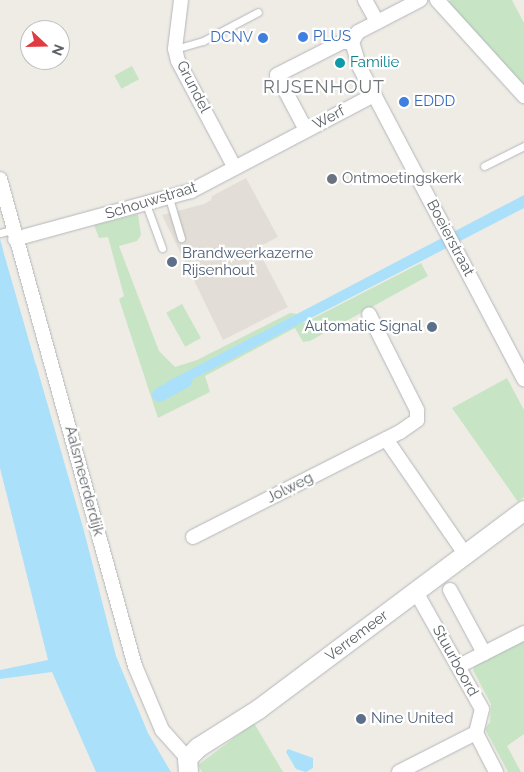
<!DOCTYPE html>
<style>
body{margin:0}
#map{position:relative;width:524px;height:772px;overflow:hidden;background:#efece6;font-family:Raleway,sans-serif}
div>[style]{position:absolute}
[style*='--x']{left:calc(var(--x)*1px);top:calc(var(--y)*1px);width:calc(var(--w)*1px);rotate:calc(var(--a)*1deg)}
.education>*{inset:0;background:#e2ddd7}
.green>*{inset:0;background:#c7e5c4;transform-origin:0 0}
.water>*{inset:0;background:#abe0fa}
.pier>*{inset:0;background:#efece6}
.canal>*{height:14px;margin:-7px;padding:0 7px;transform-origin:7px;border-radius:7px;background:#abe0fa}
.roads{filter:drop-shadow(0 0 1px #b3b6ba) drop-shadow(0 0 1px #b3b6ba)}
.lane>*{height:7px;margin:-3.5px;padding:0 3.5px;transform-origin:3.5px;border-radius:3.5px;background:#fff}
.street>*{height:14px;margin:-7px;padding:0 7px;transform-origin:7px;border-radius:7px;background:#fff}
.secondary>*{height:19px;margin:-9.5px;padding:0 9.5px;transform-origin:9.5px;border-radius:9.5px;background:#fff}
.dots>*{width:14px;height:14px;translate:-50% -50%;box-sizing:border-box;border:2px solid #fff;border-radius:50%}
span{translate:-50% -50%;white-space:nowrap;text-align:center;line-height:1.15;-webkit-text-stroke:4.5px #fff;paint-order:stroke}
.shop-label{font-size:15px;color:#366cbe}
.left{translate:0 -50%;text-align:left}
.right{translate:-100% -50%;text-align:right}
.culture-label{font-size:15px;color:#0d838f}
.street-label{font-size:15px;color:#5d6265}
.worship-label{font-size:15px;color:#5b616d}
.service-label{font-size:15px;color:#4e5e75}
.quarter-label{font-size:18px;color:#6e7477;letter-spacing:1px}
.north{position:absolute;left:20px;top:20px;width:50px;height:50px;box-sizing:border-box;background:#fff;border:1px solid #bec0c1;border-radius:50%;rotate:111deg;font-size:14px;font-weight:700;line-height:20px;text-align:center;color:#5d6265}
.north::after{content:'';display:block;margin:auto;width:18px;height:22px;background:#df3b40;clip-path:polygon(50% 0,100% 100%,50% 72%,0 100%)}
</style>
<div id="map">
<div class="education">
<div style="clip-path:polygon(246px 178px,278px 237px,257px 248px,288px 307px,223px 340px,162px 215px,204px 204px,211px 200px,212px 196px)"></div>
</div>
<div class="green">
<div style="clip-path:polygon(451px 0,512px 0,524px 23px,524px 85px,447px 2px)"></div>
<div style="left:132px;top:66px;width:15px;height:20px;rotate:62deg"></div>
<div style="clip-path:polygon(138px 214px,141px 235px,137px 241px,119px 246px,159px 351px,175px 367px,197px 360px,290px 313px,298px 314px,304px 323px,421px 263px,428px 276px,310px 341px,303px 342px,295px 328px,205px 376px,210px 392px,158px 418px,119px 299px,124px 296px,108px 237px,99px 238px,94px 225px)"></div>
<div style="left:182px;top:304px;width:39px;height:18px;rotate:61deg"></div>
<div style="clip-path:polygon(507px 378px,524px 410px,524px 497px,518px 502px,452px 408px)"></div>
<div style="clip-path:polygon(524px 640px,524px 734px,507px 746px,521px 772px,508px 772px,485px 729px,490px 722px,491px 704px,473px 670px,475px 665px)"></div>
<div style="clip-path:polygon(254px 723px,283px 772px,202px 772px,198px 765px)"></div>
</div>
<div class="water">
<div style="clip-path:polygon(524px 195px,524px 208px,170px 391px,165px 383px)"></div>
<div style="clip-path:polygon(0 239px,84px 531px,116px 656px,148px 733px,171px 772px,96px 772px,52px 672px,0 679px,0 670px,48px 660px,0 468px)"></div>
<div style="clip-path:polygon(288px 749px,313px 758px,313px 768px,306px 772px,296px 769px,286px 752px)"></div>
</div>
<div class="pier">
<div style="clip-path:polygon(5px 249px,28px 329px,38px 365px,36px 365px,3px 250px)"></div>
</div>
<div class="canal">
<div style="--x:159;--y:395;--w:30;--a:-28"></div>
</div>
<div class="roads">
<div class="lane">
<div style="--x:175;--y:49;--w:29;--a:-16"></div>
<div style="--x:203;--y:41;--w:62;--a:-27.8"></div>
<div style="--x:484;--y:166;--w:45;--a:-26.6"></div>
<div style="--x:169;--y:198;--w:42;--a:73.3"></div>
<div style="--x:146;--y:204;--w:47;--a:70"></div>
<div style="--x:0;--y:233;--w:12;--a:-14"></div>
</div>
<div class="street">
<div style="--x:181;--y:0;--w:49;--a:97"></div>
<div style="--x:175;--y:49;--w:12;--a:76"></div>
<div style="--x:178;--y:61;--w:121;--a:62"></div>
<div style="--x:365;--y:0;--w:25;--a:61"></div>
<div style="--x:437;--y:0;--w:130;--a:47.8"></div>
<div style="--x:352;--y:42;--w:27;--a:73"></div>
<div style="--x:360;--y:68;--w:352;--a:62.2"></div>
<div style="--x:352;--y:42;--w:12;--a:-59"></div>
<div style="--x:358;--y:32;--w:70;--a:-27.3"></div>
<div style="--x:306;--y:130;--w:62;--a:-117.8"></div>
<div style="--x:277;--y:75;--w:73;--a:-26.9"></div>
<div style="--x:342;--y:42;--w:10;--a:0"></div>
<div style="--x:0;--y:179;--w:505;--a:74.51"></div>
<div style="--x:135;--y:666;--w:69;--a:67.1"></div>
<div style="--x:162;--y:730;--w:38;--a:48"></div>
<div style="--x:15;--y:239;--w:182;--a:-15.3"></div>
<div style="--x:191;--y:191;--w:207;--a:-27.7"></div>
<div style="--x:386;--y:439;--w:140;--a:55.5"></div>
<div style="--x:193;--y:537;--w:232;--a:-26.9"></div>
<div style="--x:400;--y:432;--w:21;--a:-35"></div>
<div style="--x:417;--y:420;--w:10;--a:-90"></div>
<div style="--x:417;--y:410;--w:107;--a:-116.6"></div>
<div style="--x:450;--y:590;--w:72;--a:61.6"></div>
<div style="--x:416;--y:592;--w:134;--a:60.6"></div>
<div style="--x:482;--y:709;--w:25;--a:104"></div>
<div style="--x:476;--y:733;--w:44;--a:62.9"></div>
<div style="--x:459;--y:666;--w:73;--a:-26.9"></div>
<div style="--x:399;--y:772;--w:86;--a:-26.9"></div>
</div>
<div class="secondary">
<div style="--x:188;--y:772;--w:14;--a:-94"></div>
<div style="--x:187;--y:758;--w:16;--a:-45"></div>
<div style="--x:198;--y:747;--w:71;--a:-32.3"></div>
<div style="--x:258;--y:709;--w:332;--a:-36.8"></div>
</div>
</div>
<div class="dots">
<div style="left:303px;top:37px;background:#3f7fe0"></div>
<div style="left:263px;top:38px;background:#3f7fe0"></div>
<div style="left:340px;top:63px;background:#0f9aa8"></div>
<div style="left:404px;top:102px;background:#3f7fe0"></div>
<div style="left:332px;top:179px;background:#6b7280"></div>
<div style="left:172px;top:262px;background:#5c6f8a"></div>
<div style="left:432px;top:327px;background:#5c6f8a"></div>
<div style="left:361px;top:719px;background:#5c6f8a"></div>
</div>
<div class="shop-label">
<span class="left" style="left:313px;top:37px">PLUS</span>
<span class="right" style="left:253px;top:38px">DCNV</span>
<span class="left" style="left:414px;top:102px">EDDD</span>
</div>
<div class="culture-label">
<span class="left" style="left:350px;top:63px">Familie</span>
</div>
<div class="street-label">
<span style="left:193px;top:87px;rotate:63deg">Grundel</span>
<span style="left:329px;top:118px;rotate:-28deg">Werf</span>
<span style="left:151px;top:201px;rotate:-17deg">Schouwstraat</span>
<span style="left:450px;top:238px;rotate:62deg">Boeierstraat</span>
<span style="left:84px;top:481px;rotate:75deg">Aalsmeerderdijk</span>
<span style="left:290px;top:488px;rotate:-27deg">Jolweg</span>
<span style="left:357px;top:636px;rotate:-37deg">Verremeer</span>
<span style="left:455px;top:661px;rotate:61deg">Stuurboord</span>
</div>
<div class="worship-label">
<span class="left" style="left:342px;top:179px">Ontmoetingskerk</span>
</div>
<div class="service-label">
<span class="left" style="left:182px;top:262px">Brandweerkazerne<br>Rijsenhout</span>
<span class="right" style="left:422px;top:327px">Automatic Signal</span>
<span class="left" style="left:371px;top:719px">Nine United</span>
</div>
<div class="quarter-label">
<span style="left:324px;top:87px">RIJSENHOUT</span>
</div>
<div class="north">N</div>
</div>
